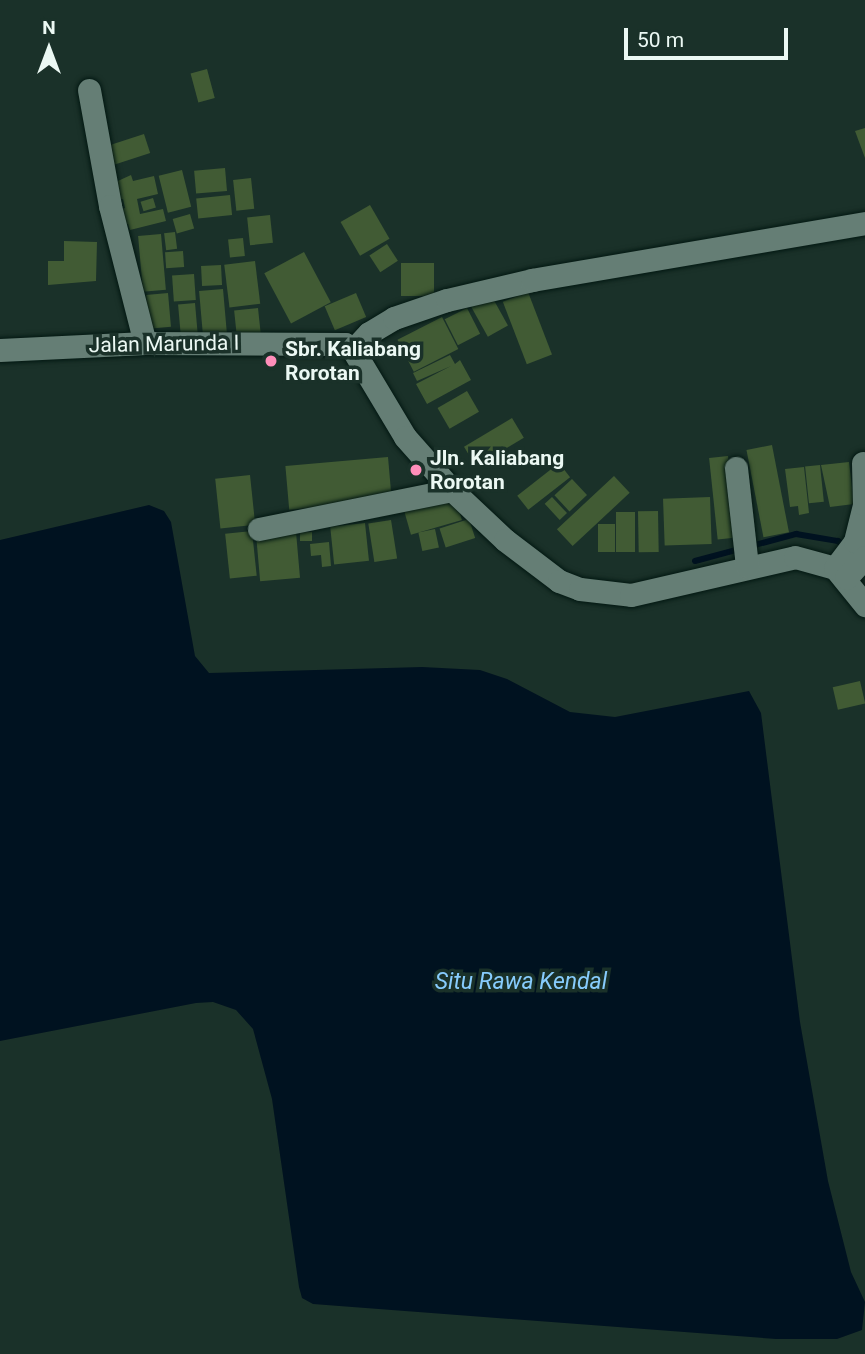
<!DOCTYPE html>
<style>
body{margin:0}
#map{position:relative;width:865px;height:1354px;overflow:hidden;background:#1a3129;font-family:Roboto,sans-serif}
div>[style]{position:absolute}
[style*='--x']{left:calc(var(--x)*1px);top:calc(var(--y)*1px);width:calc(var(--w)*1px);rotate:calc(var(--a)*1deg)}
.water>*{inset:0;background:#001220}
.stream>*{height:6px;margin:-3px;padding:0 3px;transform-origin:3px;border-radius:3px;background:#001220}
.building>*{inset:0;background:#415b34;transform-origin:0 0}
.roads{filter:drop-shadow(0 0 2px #031812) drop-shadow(0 0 2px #031812)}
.minor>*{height:23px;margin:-11.5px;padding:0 11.5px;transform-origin:11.5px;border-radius:11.5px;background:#657e75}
.dots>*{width:19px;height:19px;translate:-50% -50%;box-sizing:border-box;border:4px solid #1a3129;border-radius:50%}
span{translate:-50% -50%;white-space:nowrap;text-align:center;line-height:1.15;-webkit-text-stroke:7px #1a3129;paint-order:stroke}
.street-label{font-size:21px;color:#ebf8f3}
.poi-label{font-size:21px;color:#ebf8f3;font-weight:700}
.left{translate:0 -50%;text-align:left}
.water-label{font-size:23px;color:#87ccfd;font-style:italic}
.north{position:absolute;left:14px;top:14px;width:70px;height:70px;-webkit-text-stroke:5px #1a3129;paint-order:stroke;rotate:0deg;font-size:19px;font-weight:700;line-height:28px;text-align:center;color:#ebf8f3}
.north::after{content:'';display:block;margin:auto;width:24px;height:32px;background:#ebf8f3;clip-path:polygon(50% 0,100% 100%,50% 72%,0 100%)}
.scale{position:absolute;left:624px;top:28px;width:164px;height:32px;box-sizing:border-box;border:4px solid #ebf8f3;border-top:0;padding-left:9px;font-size:21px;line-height:24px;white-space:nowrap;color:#ebf8f3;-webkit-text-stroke:5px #1a3129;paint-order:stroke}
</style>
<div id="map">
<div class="water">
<div style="clip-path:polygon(149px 505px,164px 511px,171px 522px,195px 656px,209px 673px,422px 667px,480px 670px,507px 679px,570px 712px,615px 717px,749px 691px,761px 713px,800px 1022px,828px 1181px,851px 1272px,865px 1302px,862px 1330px,837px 1339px,776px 1339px,313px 1304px,302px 1298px,299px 1287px,272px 1099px,253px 1029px,236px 1010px,213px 1002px,196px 1003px,0 1041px,0 540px)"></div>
</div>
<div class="stream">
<div style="--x:695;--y:561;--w:105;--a:-15"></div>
<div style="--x:796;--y:534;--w:43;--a:9.5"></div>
<div style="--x:838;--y:541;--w:9;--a:41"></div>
</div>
<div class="building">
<div style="left:207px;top:69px;width:30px;height:17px;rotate:75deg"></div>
<div style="clip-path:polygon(865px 128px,865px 158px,855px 131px)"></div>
<div style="left:144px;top:134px;width:20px;height:42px;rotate:72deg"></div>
<div style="left:225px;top:168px;width:23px;height:31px;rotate:85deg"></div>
<div style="left:182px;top:170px;width:38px;height:24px;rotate:76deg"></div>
<div style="clip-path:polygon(131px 175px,133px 181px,154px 176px,158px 194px,137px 199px,140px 214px,163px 209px,166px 221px,130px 230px,128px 224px,121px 226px,117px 210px,125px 208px,123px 199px,113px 202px,109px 185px)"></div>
<div style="left:251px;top:178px;width:31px;height:18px;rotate:84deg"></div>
<div style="left:230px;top:195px;width:20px;height:34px;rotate:84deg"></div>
<div style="left:153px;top:198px;width:10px;height:13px;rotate:73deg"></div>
<div style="left:370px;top:205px;width:39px;height:34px;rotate:60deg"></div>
<div style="left:190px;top:214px;width:15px;height:18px;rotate:74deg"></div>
<div style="left:270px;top:215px;width:28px;height:23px;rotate:84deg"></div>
<div style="left:175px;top:232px;width:17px;height:11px;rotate:83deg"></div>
<div style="left:161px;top:234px;width:56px;height:23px;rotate:85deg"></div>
<div style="left:243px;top:238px;width:18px;height:15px;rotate:84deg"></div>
<div style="clip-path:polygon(64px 241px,97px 242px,96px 281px,48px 285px,48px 261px,64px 261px)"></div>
<div style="left:387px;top:244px;width:20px;height:21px;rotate:57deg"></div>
<div style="left:183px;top:251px;width:16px;height:18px;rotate:86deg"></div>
<div style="left:304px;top:252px;width:57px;height:45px;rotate:62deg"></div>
<div style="left:255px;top:261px;width:43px;height:31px;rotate:83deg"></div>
<div style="left:401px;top:263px;width:33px;height:33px"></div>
<div style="left:221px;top:265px;width:20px;height:20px;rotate:87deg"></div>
<div style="left:194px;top:274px;width:26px;height:22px;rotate:86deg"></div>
<div style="left:223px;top:289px;width:44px;height:24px;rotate:85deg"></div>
<div style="left:528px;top:292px;width:67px;height:27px;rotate:69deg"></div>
<div style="left:168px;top:293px;width:34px;height:22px;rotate:85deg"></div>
<div style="left:356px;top:293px;width:26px;height:34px;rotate:67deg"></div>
<div style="left:491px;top:295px;width:35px;height:23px;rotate:61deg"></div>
<div style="left:195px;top:303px;width:32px;height:17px;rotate:85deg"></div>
<div style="left:258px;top:308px;width:30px;height:24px;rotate:84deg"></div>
<div style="left:467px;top:308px;width:29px;height:25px;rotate:63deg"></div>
<div style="left:442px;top:317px;width:36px;height:50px;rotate:63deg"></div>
<div style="clip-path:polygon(450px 355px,455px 364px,460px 360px,471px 380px,427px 404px,416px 384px,451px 366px,417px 381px,413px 373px)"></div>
<div style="left:467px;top:391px;width:24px;height:34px;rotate:60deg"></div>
<div style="left:512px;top:418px;width:23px;height:56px;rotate:59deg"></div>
<div style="left:772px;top:445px;width:89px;height:26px;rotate:79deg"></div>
<div style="left:728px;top:456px;width:82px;height:19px;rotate:84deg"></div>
<div style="left:388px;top:457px;width:44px;height:103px;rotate:85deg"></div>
<div style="clip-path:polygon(849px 462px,854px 504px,830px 507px,821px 465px)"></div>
<div style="left:559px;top:463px;width:18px;height:53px;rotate:52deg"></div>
<div style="left:820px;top:465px;width:37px;height:15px;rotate:84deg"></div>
<div style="clip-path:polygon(804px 467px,809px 513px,799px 515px,798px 506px,790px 507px,785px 469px)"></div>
<div style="left:250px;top:475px;width:50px;height:35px;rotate:84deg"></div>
<div style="left:614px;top:476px;width:23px;height:78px;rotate:47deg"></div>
<div style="left:572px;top:479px;width:22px;height:24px;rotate:47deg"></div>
<div style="left:455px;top:496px;width:25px;height:53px;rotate:74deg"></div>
<div style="left:552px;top:497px;width:22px;height:10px;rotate:47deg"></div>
<div style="left:710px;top:497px;width:47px;height:47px;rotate:88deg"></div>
<div style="left:658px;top:511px;width:41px;height:20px;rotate:89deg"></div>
<div style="left:616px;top:512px;width:19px;height:40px"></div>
<div style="left:469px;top:519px;width:20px;height:31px;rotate:72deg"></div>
<div style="left:391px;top:520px;width:39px;height:23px;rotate:81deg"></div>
<div style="left:365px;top:523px;width:38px;height:35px;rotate:84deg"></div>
<div style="left:598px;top:524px;width:17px;height:28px"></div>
<div style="left:435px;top:529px;width:19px;height:17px;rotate:78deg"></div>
<div style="left:252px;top:531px;width:45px;height:27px;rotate:84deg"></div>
<div style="left:296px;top:532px;width:46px;height:40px;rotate:85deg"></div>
<div style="left:312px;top:532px;width:9px;height:12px;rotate:90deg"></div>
<div style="clip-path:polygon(329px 542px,331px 566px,322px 567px,321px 555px,311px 556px,310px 544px)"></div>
<div style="left:860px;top:681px;width:23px;height:28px;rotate:77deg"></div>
</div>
<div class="roads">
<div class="minor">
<div style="--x:89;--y:90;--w:118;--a:79.7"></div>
<div style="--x:110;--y:206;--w:141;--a:75.7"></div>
<div style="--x:0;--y:350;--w:145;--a:-2.8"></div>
<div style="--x:145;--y:343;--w:200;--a:0.3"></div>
<div style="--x:345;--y:344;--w:10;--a:37"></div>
<div style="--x:353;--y:350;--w:101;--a:59.1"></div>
<div style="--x:405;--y:437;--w:71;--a:48.4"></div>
<div style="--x:452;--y:490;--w:73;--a:43.3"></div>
<div style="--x:505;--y:540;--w:68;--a:37.2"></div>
<div style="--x:559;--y:581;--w:22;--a:21"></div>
<div style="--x:580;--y:589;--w:51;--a:6.7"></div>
<div style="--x:631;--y:595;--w:168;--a:-13"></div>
<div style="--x:795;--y:557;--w:41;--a:15.4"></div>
<div style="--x:835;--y:568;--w:48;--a:51"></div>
<div style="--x:353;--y:350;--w:23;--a:-47"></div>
<div style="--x:369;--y:333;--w:29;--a:-31"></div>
<div style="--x:394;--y:318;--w:56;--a:-18.8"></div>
<div style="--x:447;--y:300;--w:87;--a:-13.2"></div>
<div style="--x:532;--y:280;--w:338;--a:-9.7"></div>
<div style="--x:736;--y:468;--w:99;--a:83.6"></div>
<div style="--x:259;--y:529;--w:197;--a:-11.4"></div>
<div style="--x:835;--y:568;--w:34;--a:-53"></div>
<div style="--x:855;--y:541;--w:38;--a:-76"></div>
<div style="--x:864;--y:504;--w:41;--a:-91.4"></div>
<div style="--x:846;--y:578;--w:28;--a:-48"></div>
</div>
</div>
<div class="dots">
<div style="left:271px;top:361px;background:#ff8eba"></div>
<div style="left:416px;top:470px;background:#ff8eba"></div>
</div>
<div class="street-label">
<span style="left:164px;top:344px;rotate:-1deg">Jalan Marunda I</span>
</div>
<div class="poi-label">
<span class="left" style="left:285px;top:361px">Sbr. Kaliabang<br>Rorotan</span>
<span class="left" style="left:430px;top:470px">Jln. Kaliabang<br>Rorotan</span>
</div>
<div class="water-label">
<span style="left:521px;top:982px">Situ Rawa Kendal</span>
</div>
<div class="north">N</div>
<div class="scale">50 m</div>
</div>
